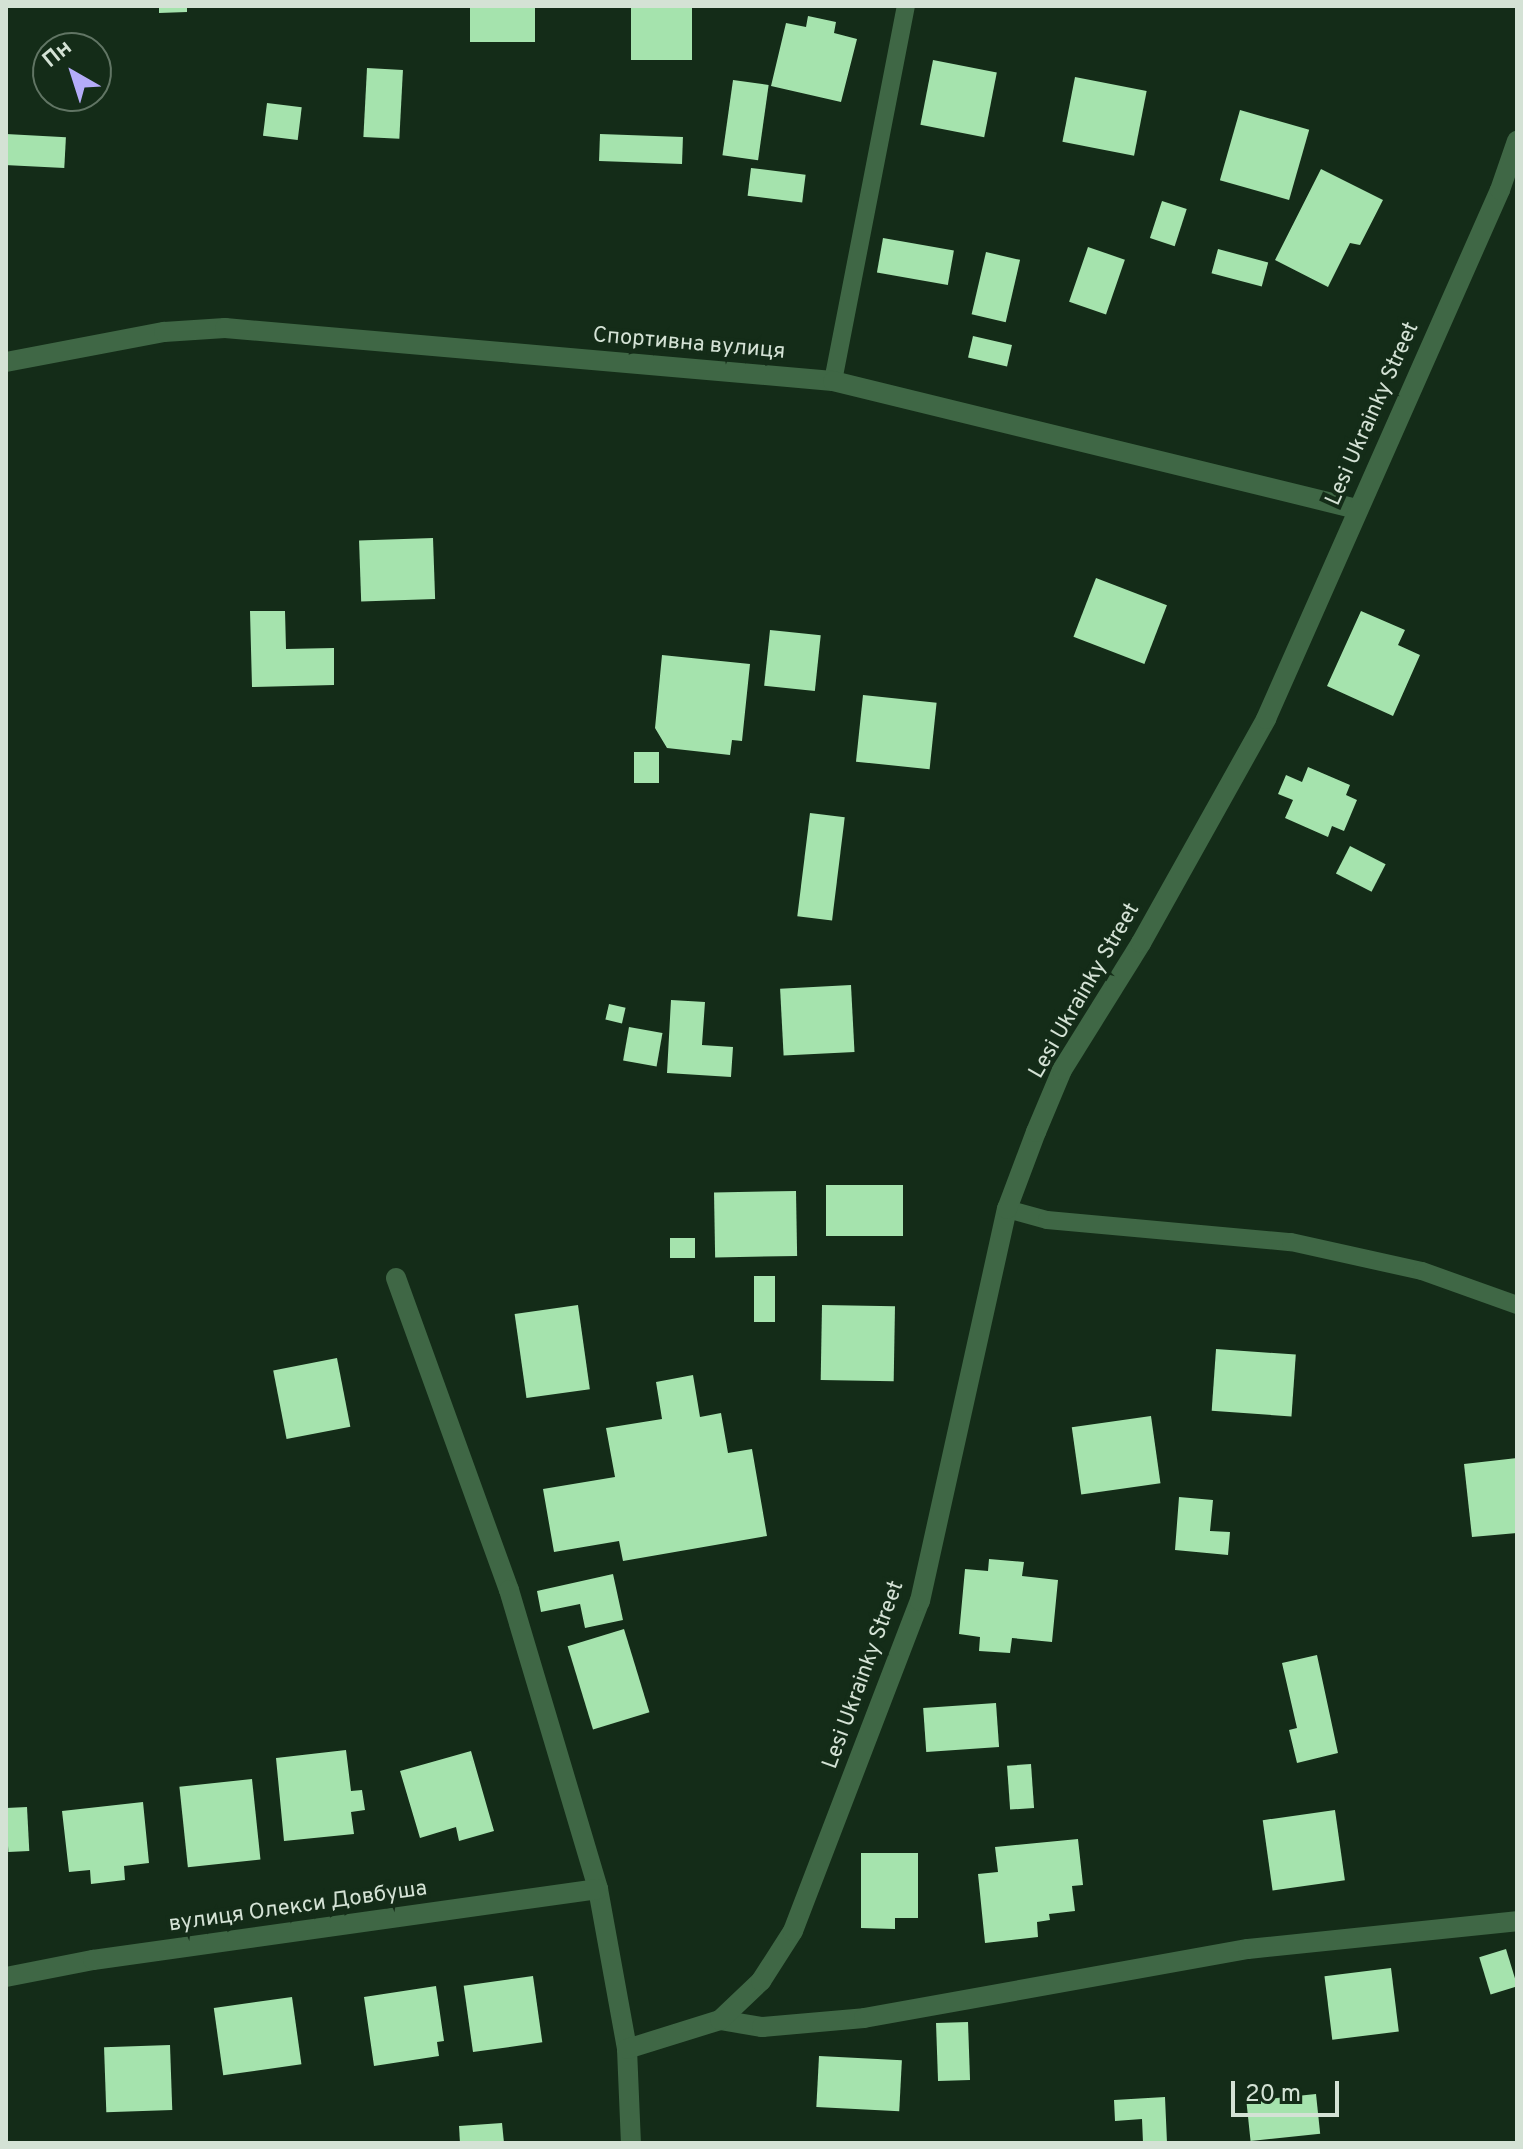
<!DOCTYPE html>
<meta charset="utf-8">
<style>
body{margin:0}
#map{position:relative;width:1523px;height:2149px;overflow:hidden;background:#142c18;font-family:Overpass,sans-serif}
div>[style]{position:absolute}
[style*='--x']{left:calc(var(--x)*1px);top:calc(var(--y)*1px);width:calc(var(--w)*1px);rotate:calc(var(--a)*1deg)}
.building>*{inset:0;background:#a5e3ad;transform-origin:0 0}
.service>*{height:18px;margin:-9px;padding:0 9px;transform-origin:9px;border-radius:9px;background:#3f6745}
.minor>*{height:20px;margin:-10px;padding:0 10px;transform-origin:10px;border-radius:10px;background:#3f6745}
span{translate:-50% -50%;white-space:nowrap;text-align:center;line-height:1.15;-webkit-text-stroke:8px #142c18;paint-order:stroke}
.street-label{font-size:22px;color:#d4e2d5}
.frame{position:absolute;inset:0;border:8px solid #d4e2d5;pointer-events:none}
.north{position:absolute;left:32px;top:32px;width:80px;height:80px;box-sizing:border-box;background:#142c18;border:2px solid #617564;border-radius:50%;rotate:321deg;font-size:22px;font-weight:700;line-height:32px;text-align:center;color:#d4e2d5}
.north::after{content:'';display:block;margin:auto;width:28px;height:36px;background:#b5acf9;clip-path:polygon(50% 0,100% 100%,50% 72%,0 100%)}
.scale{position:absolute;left:1231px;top:2081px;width:108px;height:36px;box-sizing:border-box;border:4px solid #d4e2d5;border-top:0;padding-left:10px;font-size:24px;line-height:28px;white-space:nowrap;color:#d4e2d5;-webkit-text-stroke:6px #142c18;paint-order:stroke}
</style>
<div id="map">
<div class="building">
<div style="clip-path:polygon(159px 6px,187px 6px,187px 12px,159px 13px)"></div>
<div style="left:470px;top:6px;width:65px;height:36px"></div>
<div style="left:631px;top:6px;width:61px;height:54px"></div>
<div style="clip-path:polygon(808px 16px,836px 22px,834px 33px,857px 39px,841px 102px,771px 86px,786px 23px,806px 27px)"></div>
<div style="left:933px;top:60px;width:65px;height:66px;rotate:11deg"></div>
<div style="left:367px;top:68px;width:36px;height:69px;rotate:3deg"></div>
<div style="left:1075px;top:77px;width:73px;height:66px;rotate:11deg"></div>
<div style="left:733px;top:80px;width:36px;height:76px;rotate:8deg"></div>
<div style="left:267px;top:103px;width:35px;height:33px;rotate:7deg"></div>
<div style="left:1240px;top:110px;width:72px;height:73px;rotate:16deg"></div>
<div style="left:6px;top:134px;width:60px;height:31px;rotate:3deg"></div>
<div style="left:600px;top:134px;width:83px;height:27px;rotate:2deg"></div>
<div style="left:751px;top:168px;width:55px;height:28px;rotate:7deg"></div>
<div style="clip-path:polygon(1321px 169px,1383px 200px,1360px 245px,1350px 243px,1328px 287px,1275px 260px)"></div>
<div style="left:1162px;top:201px;width:26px;height:39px;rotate:18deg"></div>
<div style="left:883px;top:238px;width:72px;height:35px;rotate:10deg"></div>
<div style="left:1088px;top:247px;width:39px;height:58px;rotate:19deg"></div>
<div style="left:1218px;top:249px;width:52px;height:25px;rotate:15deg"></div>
<div style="left:986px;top:252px;width:35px;height:64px;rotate:13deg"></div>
<div style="left:973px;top:336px;width:40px;height:22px;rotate:13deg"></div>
<div style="left:433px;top:538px;width:61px;height:74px;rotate:88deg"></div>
<div style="left:1096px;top:578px;width:76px;height:63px;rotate:21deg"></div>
<div style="clip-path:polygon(250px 611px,285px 611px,286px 649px,334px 648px,334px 685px,252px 687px)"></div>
<div style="clip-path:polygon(1361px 611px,1405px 630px,1398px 645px,1420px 655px,1393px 716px,1327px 686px)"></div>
<div style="left:770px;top:630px;width:51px;height:56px;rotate:6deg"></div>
<div style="clip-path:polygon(662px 655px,750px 664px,742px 741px,732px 740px,730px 755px,667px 748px,655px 728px)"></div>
<div style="left:863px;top:695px;width:74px;height:67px;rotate:6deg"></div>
<div style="left:634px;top:752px;width:25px;height:31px"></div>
<div style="clip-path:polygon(1308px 767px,1350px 785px,1346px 795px,1357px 800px,1344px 831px,1332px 826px,1328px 837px,1285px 818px,1293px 800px,1278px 794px,1286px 775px,1302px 782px)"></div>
<div style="left:810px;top:813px;width:35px;height:104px;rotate:7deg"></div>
<div style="left:1350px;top:846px;width:40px;height:31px;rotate:27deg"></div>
<div style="left:851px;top:985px;width:67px;height:71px;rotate:87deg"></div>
<div style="clip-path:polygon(671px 1000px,705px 1002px,702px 1045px,733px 1047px,731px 1077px,667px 1073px)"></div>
<div style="left:609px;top:1004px;width:17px;height:16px;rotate:13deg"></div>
<div style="left:629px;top:1027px;width:34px;height:34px;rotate:10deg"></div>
<div style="left:826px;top:1185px;width:77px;height:51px"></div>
<div style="left:796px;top:1191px;width:65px;height:82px;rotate:89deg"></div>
<div style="left:670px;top:1238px;width:25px;height:20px"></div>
<div style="left:754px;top:1276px;width:21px;height:46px"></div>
<div style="left:578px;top:1305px;width:85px;height:64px;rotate:82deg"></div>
<div style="left:822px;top:1305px;width:73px;height:75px;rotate:1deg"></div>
<div style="left:1216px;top:1349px;width:80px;height:62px;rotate:4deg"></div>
<div style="left:337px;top:1358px;width:70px;height:65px;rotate:79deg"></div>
<div style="clip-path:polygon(693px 1375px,700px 1417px,721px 1413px,728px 1453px,752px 1449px,767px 1536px,623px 1561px,619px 1541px,554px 1552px,543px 1489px,615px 1477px,606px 1428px,662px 1419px,656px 1382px)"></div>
<div style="left:1151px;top:1416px;width:68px;height:80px;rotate:82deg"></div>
<div style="clip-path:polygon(1517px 1458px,1517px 1533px,1472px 1537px,1464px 1464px)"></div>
<div style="clip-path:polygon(1179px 1497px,1213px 1500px,1210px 1531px,1230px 1532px,1228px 1555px,1175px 1550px)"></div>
<div style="clip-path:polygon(989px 1559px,1024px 1562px,1022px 1576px,1058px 1580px,1052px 1642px,1012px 1638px,1010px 1653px,979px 1651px,980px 1637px,959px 1634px,965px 1569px,988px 1571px)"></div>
<div style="clip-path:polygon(613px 1574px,623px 1620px,585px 1628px,580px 1604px,541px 1612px,537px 1591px)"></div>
<div style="left:624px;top:1629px;width:87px;height:59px;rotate:73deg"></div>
<div style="clip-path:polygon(1317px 1655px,1338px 1753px,1297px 1763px,1289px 1730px,1297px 1728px,1282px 1663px)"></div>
<div style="left:996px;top:1703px;width:44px;height:73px;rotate:86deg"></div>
<div style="clip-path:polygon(346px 1750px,351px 1791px,362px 1790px,365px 1810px,351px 1812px,354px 1834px,284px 1841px,276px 1758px)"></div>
<div style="clip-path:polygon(471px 1751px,494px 1831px,459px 1841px,456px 1827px,420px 1838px,400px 1771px)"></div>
<div style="left:1031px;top:1764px;width:44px;height:24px;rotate:86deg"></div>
<div style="left:252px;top:1779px;width:81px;height:73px;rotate:84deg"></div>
<div style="clip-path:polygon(143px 1802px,149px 1863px,124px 1866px,125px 1880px,91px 1884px,90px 1870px,69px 1872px,62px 1811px)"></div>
<div style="left:27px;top:1807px;width:44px;height:21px;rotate:87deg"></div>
<div style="left:1335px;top:1810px;width:71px;height:73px;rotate:82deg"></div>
<div style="clip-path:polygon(1078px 1839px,1083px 1885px,1072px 1886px,1075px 1911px,1049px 1914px,1050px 1920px,1037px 1922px,1038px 1937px,985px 1943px,978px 1874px,998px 1872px,995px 1847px)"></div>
<div style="clip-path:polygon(861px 1853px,918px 1853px,918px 1918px,895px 1918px,895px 1929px,861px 1928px)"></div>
<div style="left:1506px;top:1949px;width:39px;height:28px;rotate:73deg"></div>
<div style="left:1391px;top:1968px;width:64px;height:67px;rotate:83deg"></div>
<div style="left:533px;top:1976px;width:67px;height:70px;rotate:82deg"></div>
<div style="clip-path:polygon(436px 1986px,444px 2041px,437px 2042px,439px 2056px,374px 2066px,364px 1997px)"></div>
<div style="left:292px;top:1997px;width:68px;height:79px;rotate:82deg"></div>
<div style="left:968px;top:2022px;width:58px;height:32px;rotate:88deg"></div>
<div style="left:170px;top:2045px;width:65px;height:66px;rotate:88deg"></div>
<div style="left:819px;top:2056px;width:83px;height:51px;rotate:3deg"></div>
<div style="left:1316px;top:2094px;width:40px;height:70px;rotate:84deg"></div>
<div style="clip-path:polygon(1165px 2097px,1167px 2143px,1143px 2143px,1142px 2119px,1115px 2121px,1114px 2100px)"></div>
<div style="clip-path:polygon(502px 2123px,504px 2143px,460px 2143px,459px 2126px)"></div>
</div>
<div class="service">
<div style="--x:833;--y:381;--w:382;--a:-79"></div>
<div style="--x:1007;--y:1209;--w:41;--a:15.4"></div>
<div style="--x:1047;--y:1220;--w:245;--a:5.2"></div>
<div style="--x:1291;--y:1242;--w:134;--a:12.5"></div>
<div style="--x:1422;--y:1271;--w:101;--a:19.7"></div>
</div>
<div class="minor">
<div style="--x:6;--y:362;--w:161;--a:-10.8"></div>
<div style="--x:164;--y:332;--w:61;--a:-3.8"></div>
<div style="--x:225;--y:328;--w:610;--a:4.98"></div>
<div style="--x:833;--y:381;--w:539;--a:13.73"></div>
<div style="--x:396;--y:1278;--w:332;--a:70.1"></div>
<div style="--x:509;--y:1590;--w:312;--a:73.4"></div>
<div style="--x:598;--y:1889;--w:163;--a:79.7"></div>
<div style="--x:627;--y:2049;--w:94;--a:87.6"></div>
<div style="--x:6;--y:1977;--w:89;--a:-11.1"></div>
<div style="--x:93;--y:1960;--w:510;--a:-8"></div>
<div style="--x:720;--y:2020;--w:43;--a:9.5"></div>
<div style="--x:762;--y:2027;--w:102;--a:-5"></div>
<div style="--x:864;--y:2018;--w:390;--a:-10.2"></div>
<div style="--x:1248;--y:1949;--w:270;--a:-5.9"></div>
<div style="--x:627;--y:2049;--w:97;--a:-17.3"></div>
<div style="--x:720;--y:2020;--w:57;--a:-43.6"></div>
<div style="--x:761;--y:1981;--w:59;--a:-57.4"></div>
<div style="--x:793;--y:1931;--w:354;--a:-69"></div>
<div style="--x:920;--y:1601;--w:402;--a:-77.5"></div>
<div style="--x:1007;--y:1209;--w:82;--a:-69.4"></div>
<div style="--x:1036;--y:1132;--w:67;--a:-67.2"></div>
<div style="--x:1062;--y:1070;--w:150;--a:-58.1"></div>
<div style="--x:1141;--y:943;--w:257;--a:-60.8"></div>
<div style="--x:1266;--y:719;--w:578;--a:-66.14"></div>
<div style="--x:1500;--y:190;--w:52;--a:-70.9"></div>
</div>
<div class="street-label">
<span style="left:689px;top:344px;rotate:5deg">Спортивна вулиця</span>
<span style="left:1373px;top:414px;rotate:-66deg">Lesi Ukrainky Street</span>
<span style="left:1085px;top:991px;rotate:-60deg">Lesi Ukrainky Street</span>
<span style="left:864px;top:1675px;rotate:-70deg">Lesi Ukrainky Street</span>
<span style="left:298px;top:1907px;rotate:-8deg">вулиця Олекси Довбуша</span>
</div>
<div class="frame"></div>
<div class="north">Пн</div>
<div class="scale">20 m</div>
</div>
